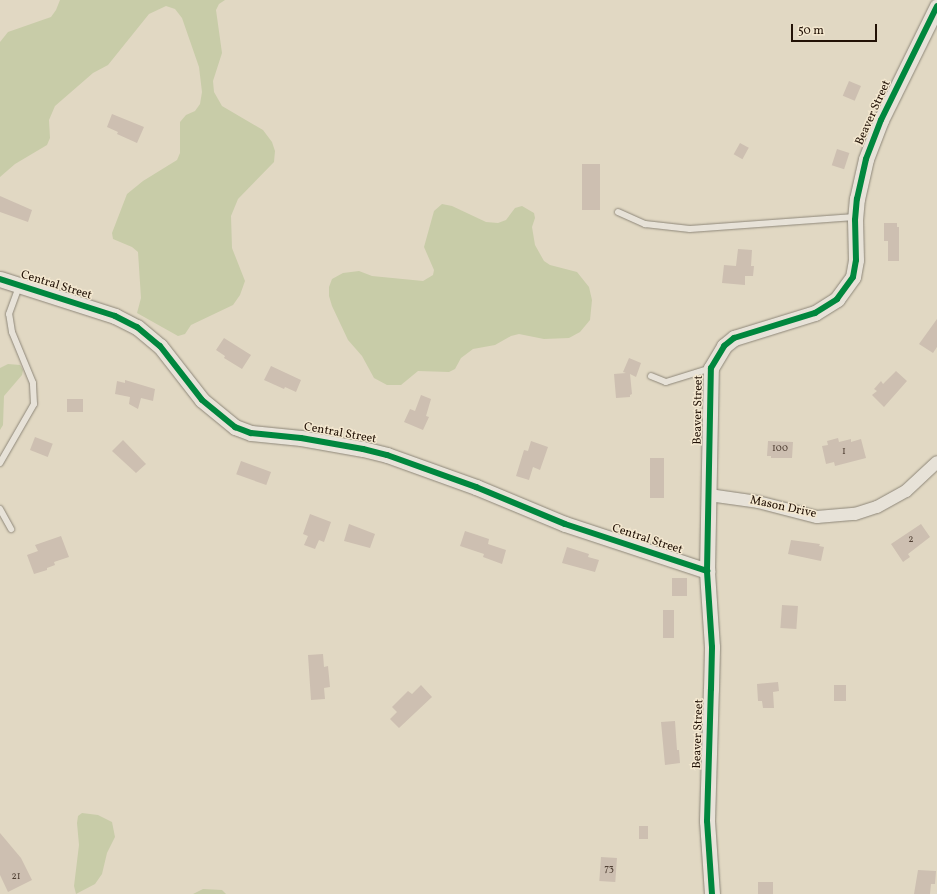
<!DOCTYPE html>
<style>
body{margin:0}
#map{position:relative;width:937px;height:894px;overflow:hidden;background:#e1d8c3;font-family:Vollkorn,serif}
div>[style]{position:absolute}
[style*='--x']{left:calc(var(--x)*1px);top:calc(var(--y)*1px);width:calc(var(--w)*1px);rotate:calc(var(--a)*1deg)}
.green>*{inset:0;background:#c8cca8}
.building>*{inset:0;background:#cdbfb1;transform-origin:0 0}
.roads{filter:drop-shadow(0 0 1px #8e8779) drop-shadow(0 0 1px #8e8779)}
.service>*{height:6px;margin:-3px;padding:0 3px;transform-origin:3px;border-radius:3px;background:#e7e2d8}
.minor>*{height:12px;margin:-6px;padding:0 6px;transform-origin:6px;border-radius:6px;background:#e7e2d8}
.tertiary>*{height:15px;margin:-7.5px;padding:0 7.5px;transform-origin:7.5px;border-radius:7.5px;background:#e7e2d8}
.cycleway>*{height:6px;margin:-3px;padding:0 3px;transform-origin:3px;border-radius:3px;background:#00873e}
span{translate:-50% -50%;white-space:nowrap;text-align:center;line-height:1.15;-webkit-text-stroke:3px #f4e8d0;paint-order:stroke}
.number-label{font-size:10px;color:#4e3e32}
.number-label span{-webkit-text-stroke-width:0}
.street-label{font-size:12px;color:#221206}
.scale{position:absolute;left:791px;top:24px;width:86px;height:18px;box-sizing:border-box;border:2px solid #221206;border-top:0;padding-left:5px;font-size:12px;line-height:14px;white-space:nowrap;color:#221206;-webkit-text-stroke:3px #f4e8d0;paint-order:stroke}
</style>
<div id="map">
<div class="green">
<div style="clip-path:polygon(60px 0,225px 0,219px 4px,216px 10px,222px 53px,213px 81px,214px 92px,222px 106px,263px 130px,272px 142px,275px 151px,274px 162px,238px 199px,231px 216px,232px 248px,245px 281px,240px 295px,233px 305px,191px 325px,185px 334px,178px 336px,137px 313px,141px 298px,138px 252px,132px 247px,113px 239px,112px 233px,127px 194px,143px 181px,177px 160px,180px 153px,180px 122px,186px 115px,195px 111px,200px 104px,202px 92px,199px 67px,182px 18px,175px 9px,166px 6px,149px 14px,108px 65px,93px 73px,55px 106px,49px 120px,50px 138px,47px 145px,15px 164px,0 177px,0 42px,8px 32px,51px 17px,56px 10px)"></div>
<div style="clip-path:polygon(442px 204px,452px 206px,486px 222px,498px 223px,506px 220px,515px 208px,522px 206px,534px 213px,535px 218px,532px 227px,535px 245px,544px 261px,550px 265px,577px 272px,589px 287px,592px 300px,590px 320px,580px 332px,569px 338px,544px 339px,519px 334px,511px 336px,495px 345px,473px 349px,461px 358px,455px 369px,449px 372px,418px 371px,401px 385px,387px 385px,374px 378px,362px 356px,348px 340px,332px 306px,329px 296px,329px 287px,332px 279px,343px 273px,359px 271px,372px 276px,423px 281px,433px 275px,434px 270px,424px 247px,434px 211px)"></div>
<div style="clip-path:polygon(8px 364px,20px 365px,23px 370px,22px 375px,4px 396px,3px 425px,0 430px,0 368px)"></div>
<div style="clip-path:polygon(82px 813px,98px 815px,112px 822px,115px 837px,107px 853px,102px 874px,95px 884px,76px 894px,74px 886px,79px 845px,77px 823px,78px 816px)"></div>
<div style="clip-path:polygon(203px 889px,222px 890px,226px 894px,193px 894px)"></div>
</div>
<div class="building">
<div style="left:849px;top:81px;width:13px;height:16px;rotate:23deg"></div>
<div style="clip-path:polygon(112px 114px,144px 127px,137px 143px,117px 134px,118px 132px,107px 127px)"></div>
<div style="left:740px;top:143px;width:10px;height:13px;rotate:29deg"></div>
<div style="left:837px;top:149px;width:13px;height:17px;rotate:18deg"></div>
<div style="left:582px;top:164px;width:18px;height:46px"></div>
<div style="clip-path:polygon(0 196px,32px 210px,28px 222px,0 212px)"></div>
<div style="clip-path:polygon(884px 223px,897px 223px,897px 227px,899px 227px,899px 261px,888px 261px,888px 241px,884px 241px)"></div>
<div style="clip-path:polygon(738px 249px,752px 250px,751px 266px,754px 266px,753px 276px,745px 276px,745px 285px,722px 283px,724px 265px,736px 266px)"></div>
<div style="clip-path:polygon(937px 319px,937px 347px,933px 353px,919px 344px)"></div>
<div style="clip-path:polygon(224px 338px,251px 355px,242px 369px,224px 358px,225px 356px,216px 350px)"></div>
<div style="clip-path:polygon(629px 358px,641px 363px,636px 377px,630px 374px,632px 394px,630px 395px,630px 397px,616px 398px,614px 374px,626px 373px,623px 372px)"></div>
<div style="clip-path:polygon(271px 366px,301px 380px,296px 392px,285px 387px,284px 389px,264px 380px)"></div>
<div style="clip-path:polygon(896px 371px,907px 381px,884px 407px,872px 395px,877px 391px,874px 389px,881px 381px,883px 384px)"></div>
<div style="clip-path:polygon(125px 380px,155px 389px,153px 401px,141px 398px,138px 409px,129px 404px,130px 397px,115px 394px,117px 381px,125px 383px)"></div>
<div style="clip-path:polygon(421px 395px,431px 399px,426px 416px,429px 417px,423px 430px,404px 422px,410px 409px,415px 411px)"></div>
<div style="left:67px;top:399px;width:16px;height:13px"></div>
<div style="left:35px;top:437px;width:19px;height:14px;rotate:21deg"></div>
<div style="clip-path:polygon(838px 438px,839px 442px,851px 439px,851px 442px,861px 439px,866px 458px,835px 466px,834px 462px,826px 464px,822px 446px,828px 445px,827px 441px)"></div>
<div style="clip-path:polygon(123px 440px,146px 464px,136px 473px,112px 451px)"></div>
<div style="clip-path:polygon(531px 441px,548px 447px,540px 470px,533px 467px,529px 480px,516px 476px,524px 450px,528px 451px)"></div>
<div style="clip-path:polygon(768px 441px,793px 442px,792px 458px,771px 458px,771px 456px,767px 456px)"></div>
<div style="left:650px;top:458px;width:14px;height:40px"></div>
<div style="left:241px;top:461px;width:32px;height:14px;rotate:20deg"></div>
<div style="clip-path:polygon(310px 514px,331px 522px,324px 542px,319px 540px,315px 549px,304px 545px,308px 536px,303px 534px)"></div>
<div style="clip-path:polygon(349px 524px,375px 534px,370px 548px,344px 541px)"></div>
<div style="clip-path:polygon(921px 524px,930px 537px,908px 554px,910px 557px,903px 562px,891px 544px)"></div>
<div style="clip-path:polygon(465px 531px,489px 539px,488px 544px,506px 550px,502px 564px,483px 557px,484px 554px,460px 546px)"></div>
<div style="clip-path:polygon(61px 536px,69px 557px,54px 562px,55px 565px,47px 568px,47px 570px,34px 574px,27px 555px,38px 551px,35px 545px)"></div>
<div style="clip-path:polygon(791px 540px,820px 544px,819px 546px,824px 547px,821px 561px,788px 554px)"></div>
<div style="clip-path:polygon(567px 547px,589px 554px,588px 557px,599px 560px,595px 572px,562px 563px)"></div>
<div style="left:672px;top:578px;width:15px;height:18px"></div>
<div style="left:782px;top:605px;width:16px;height:23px;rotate:4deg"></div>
<div style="left:663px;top:610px;width:11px;height:28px"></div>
<div style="clip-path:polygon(323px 654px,324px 667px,328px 666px,330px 687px,324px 688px,325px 699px,311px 700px,308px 655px)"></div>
<div style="clip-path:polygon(778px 682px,779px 691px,773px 692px,774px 708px,763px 708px,762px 701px,758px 701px,757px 684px)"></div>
<div style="clip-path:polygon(421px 685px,432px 697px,399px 728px,390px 719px,397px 712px,392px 707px,408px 691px,412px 694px)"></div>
<div style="left:834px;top:685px;width:12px;height:16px"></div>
<div style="clip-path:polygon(675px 721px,677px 750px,679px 750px,680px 763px,665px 765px,661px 722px)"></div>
<div style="left:639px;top:826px;width:9px;height:13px"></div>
<div style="clip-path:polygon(0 833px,21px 858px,32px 880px,8px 892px,0 875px)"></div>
<div style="left:601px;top:857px;width:16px;height:24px;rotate:4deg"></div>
<div style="clip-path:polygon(918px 870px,936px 871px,935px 884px,931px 884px,930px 894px,914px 894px)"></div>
<div style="left:758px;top:882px;width:15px;height:12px"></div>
</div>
<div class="roads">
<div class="service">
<div style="--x:618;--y:212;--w:30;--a:24"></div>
<div style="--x:645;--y:224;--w:45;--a:6.3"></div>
<div style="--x:690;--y:229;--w:165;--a:-4.2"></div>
<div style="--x:651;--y:376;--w:16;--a:22"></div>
<div style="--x:666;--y:382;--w:47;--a:-17.3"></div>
<div style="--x:0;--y:463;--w:68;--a:-60"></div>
<div style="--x:34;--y:404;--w:21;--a:-93"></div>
<div style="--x:33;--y:383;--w:55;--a:-112.4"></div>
<div style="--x:12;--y:332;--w:18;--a:-99"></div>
<div style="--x:9;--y:314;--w:30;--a:-70"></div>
<div style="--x:0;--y:509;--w:23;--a:61"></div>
</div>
<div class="minor">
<div style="--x:709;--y:495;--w:49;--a:8.1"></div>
<div style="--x:758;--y:502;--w:61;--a:14.3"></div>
<div style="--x:817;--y:517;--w:38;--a:-5"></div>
<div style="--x:855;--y:514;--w:23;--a:-18"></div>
<div style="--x:877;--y:507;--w:33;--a:-29"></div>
<div style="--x:906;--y:491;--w:42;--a:-43.1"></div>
</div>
<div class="tertiary">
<div style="--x:0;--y:279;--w:121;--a:17.8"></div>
<div style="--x:115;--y:316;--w:25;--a:27"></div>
<div style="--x:137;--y:327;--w:30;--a:40"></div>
<div style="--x:160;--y:346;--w:68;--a:52.1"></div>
<div style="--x:202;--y:400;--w:43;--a:39.3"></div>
<div style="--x:235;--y:427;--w:17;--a:21"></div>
<div style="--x:251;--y:433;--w:50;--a:5.7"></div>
<div style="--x:301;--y:438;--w:63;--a:10.1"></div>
<div style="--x:363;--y:449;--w:25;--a:14"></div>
<div style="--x:387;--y:455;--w:95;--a:19.8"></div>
<div style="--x:476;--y:487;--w:96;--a:22.6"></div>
<div style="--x:565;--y:524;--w:150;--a:18.3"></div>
<div style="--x:712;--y:894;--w:73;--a:-93.9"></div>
<div style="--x:707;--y:821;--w:132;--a:-88.3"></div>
<div style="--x:711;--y:689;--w:42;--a:-88.6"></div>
<div style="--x:712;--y:647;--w:76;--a:-93.8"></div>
<div style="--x:707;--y:571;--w:203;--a:-88.9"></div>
<div style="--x:711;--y:368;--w:26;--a:-59"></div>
<div style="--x:724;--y:346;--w:13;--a:-39"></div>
<div style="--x:734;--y:338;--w:85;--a:-17.2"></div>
<div style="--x:815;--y:313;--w:26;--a:-32"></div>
<div style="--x:837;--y:299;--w:27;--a:-54"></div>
<div style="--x:853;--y:277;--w:17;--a:-80"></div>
<div style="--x:856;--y:260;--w:40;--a:-91.4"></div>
<div style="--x:855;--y:220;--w:21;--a:-85"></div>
<div style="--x:857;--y:199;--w:41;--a:-77.3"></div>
<div style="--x:866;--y:159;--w:42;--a:-69"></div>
<div style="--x:881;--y:120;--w:127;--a:-63.8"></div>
</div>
</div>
<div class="cycleway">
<div style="--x:0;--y:279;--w:121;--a:17.8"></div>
<div style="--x:115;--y:316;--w:25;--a:27"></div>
<div style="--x:137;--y:327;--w:30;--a:40"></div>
<div style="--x:160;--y:346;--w:68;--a:52.1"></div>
<div style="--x:202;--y:400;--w:43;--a:39.3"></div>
<div style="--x:235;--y:427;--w:17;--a:21"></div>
<div style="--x:251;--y:433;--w:50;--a:5.7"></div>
<div style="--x:301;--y:438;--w:63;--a:10.1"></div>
<div style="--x:363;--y:449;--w:25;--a:14"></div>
<div style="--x:387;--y:455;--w:95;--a:19.8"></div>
<div style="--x:476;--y:487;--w:96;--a:22.6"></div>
<div style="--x:565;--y:524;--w:150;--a:18.3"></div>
<div style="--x:712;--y:894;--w:73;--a:-93.9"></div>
<div style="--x:707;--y:821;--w:132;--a:-88.3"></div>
<div style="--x:711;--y:689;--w:42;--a:-88.6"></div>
<div style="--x:712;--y:647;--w:76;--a:-93.8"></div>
<div style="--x:707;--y:571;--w:203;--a:-88.9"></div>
<div style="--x:711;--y:368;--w:26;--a:-59"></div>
<div style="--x:724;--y:346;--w:13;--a:-39"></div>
<div style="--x:734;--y:338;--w:85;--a:-17.2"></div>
<div style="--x:815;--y:313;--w:26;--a:-32"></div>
<div style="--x:837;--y:299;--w:27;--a:-54"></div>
<div style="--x:853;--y:277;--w:17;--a:-80"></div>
<div style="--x:856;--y:260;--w:40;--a:-91.4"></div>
<div style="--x:855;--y:220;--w:21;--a:-85"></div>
<div style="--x:857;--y:199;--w:41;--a:-77.3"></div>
<div style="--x:866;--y:159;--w:42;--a:-69"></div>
<div style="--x:881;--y:120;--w:127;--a:-63.8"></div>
</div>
<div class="number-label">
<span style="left:780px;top:449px">100</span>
<span style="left:844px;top:452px">1</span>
<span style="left:911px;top:540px">2</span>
<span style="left:609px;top:869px">73</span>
<span style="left:16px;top:877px">21</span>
</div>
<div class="street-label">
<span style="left:874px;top:113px;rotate:-66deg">Beaver Street</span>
<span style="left:56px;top:286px;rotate:17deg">Central Street</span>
<span style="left:699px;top:410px;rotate:-89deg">Beaver Street</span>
<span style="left:340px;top:434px;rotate:10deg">Central Street</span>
<span style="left:783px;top:508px;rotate:12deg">Mason Drive</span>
<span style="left:647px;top:540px;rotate:18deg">Central Street</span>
<span style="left:699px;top:734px;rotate:-88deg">Beaver Street</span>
</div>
<div class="scale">50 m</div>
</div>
